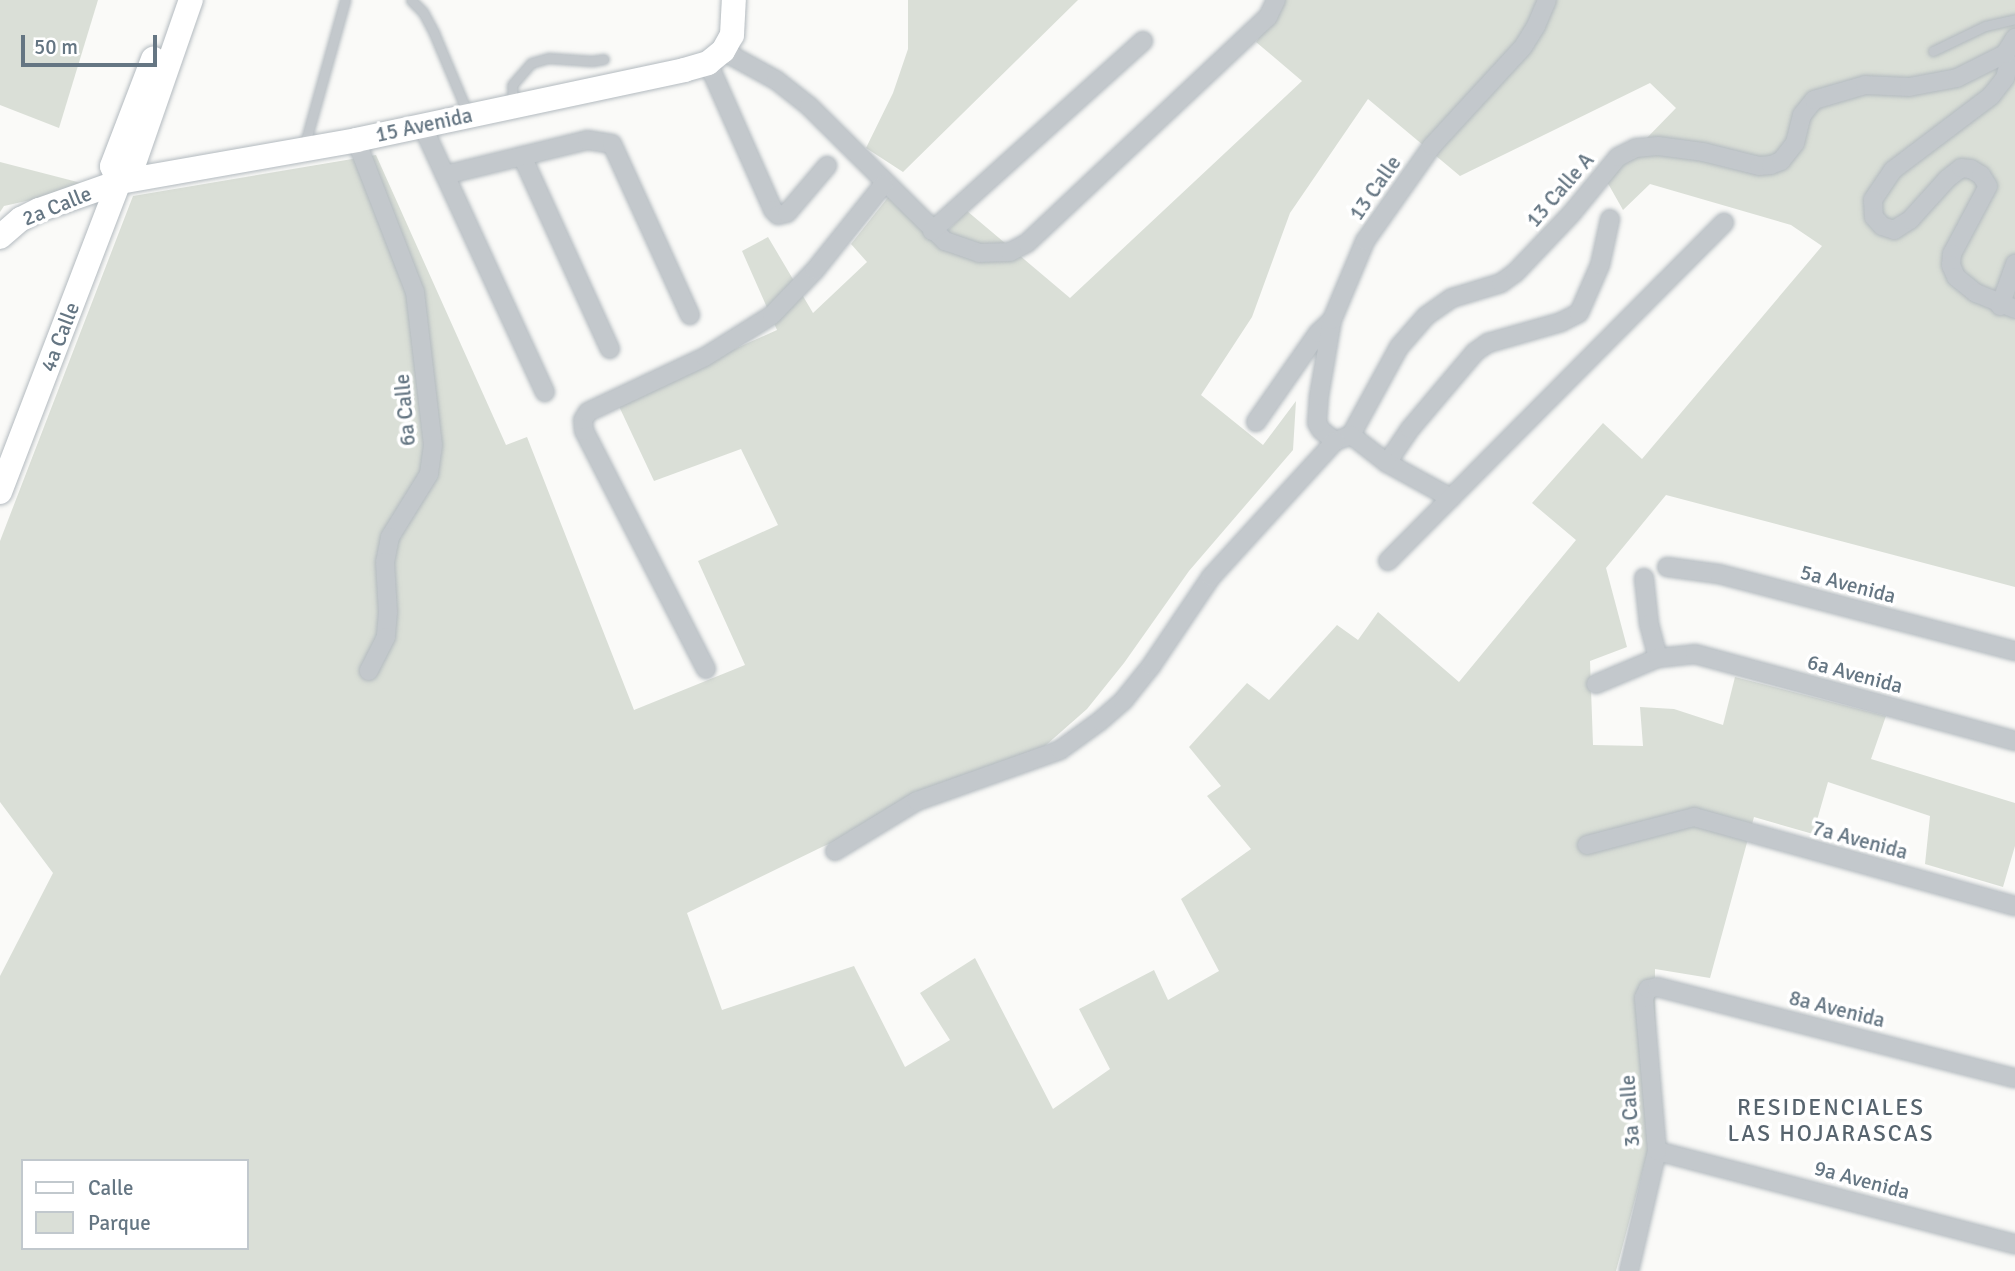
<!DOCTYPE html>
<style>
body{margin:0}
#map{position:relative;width:2015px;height:1271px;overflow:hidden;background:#fafaf8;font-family:Signika,sans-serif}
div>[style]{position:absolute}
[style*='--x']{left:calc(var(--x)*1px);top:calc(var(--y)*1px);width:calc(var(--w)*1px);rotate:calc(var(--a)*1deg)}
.green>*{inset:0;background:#dadfd7}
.roads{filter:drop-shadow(0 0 2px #b3babf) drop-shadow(0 0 2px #b3babf)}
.lane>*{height:9px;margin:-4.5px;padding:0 4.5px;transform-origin:4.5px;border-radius:4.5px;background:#c3c8cc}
.street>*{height:18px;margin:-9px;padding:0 9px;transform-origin:9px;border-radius:9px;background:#c3c8cc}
.secondary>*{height:24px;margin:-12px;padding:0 12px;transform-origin:12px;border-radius:12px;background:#fff}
span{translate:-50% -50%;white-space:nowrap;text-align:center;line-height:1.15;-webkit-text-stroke:7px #fff;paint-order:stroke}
.street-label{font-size:21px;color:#657683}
.neighbourhood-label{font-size:23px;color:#57646e;letter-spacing:2px}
.legend{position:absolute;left:21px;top:1159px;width:228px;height:91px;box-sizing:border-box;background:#fff;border:2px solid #c1c8cd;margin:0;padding:9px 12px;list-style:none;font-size:21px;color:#657683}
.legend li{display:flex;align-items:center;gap:14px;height:35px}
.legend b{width:35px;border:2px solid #c1c8cd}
.scale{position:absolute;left:21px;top:35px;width:136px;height:32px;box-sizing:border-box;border:4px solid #657683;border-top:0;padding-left:9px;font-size:21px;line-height:24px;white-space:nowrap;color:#657683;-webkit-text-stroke:5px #fff;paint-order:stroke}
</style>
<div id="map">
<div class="green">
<div style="clip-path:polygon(0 0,98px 0,59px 128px,0 105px)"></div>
<div style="clip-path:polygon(908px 0,1078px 0,903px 172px,866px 148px,893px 93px,908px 49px)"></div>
<div style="clip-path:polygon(evenodd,1284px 0,2015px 0,2015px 587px,1666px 495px,1606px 568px,1627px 647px,1590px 661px,1593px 745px,1643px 746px,1640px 707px,1674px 709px,1723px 725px,1735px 677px,1886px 716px,1871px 759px,2015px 803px,2015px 846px,2003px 887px,1925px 864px,1930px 816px,1828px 782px,1813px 834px,1754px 817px,1710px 978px,1655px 969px,1656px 1121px,1616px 1271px,0 1271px,0 976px,53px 873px,0 802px,0 541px,133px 196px,376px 155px,506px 445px,527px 437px,634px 710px,745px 665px,698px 561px,778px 525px,741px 449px,654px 481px,617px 402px,777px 330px,742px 251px,768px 237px,813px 313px,867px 262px,851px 244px,889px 196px,937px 241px,967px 211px,1070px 298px,1302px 81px,1256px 42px,1284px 0,1650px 83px,1676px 108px,1606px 180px,1623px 210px,1650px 184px,1791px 225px,1822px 246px,1642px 459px,1603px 423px,1532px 503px,1576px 540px,1459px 682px,1378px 612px,1358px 640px,1337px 625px,1269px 700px,1247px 683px,1189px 747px,1221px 786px,1207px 796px,1251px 849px,1181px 899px,1219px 971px,1168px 1000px,1154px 970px,1079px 1009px,1110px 1069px,1053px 1109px,975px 958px,920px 993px,950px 1040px,905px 1067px,854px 966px,722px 1010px,687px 913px,822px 847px,1037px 753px,1087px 709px,1124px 663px,1189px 571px,1293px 450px,1296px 401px,1263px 445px,1201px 395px,1252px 317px,1290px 213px,1368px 99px,1460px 176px,1650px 83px,1284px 0,23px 1161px,247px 1161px,247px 1248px,23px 1248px,23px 1161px)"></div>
<div style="clip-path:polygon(0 162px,93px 186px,4px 206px,0 212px)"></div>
</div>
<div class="roads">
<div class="lane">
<div style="--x:411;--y:0;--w:17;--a:45"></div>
<div style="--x:423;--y:12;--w:24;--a:62"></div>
<div style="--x:434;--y:33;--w:88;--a:67.2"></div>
<div style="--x:1933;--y:51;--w:58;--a:-25.7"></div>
<div style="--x:1985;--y:26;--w:31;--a:-13"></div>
<div style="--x:513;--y:104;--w:19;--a:-93"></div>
<div style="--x:512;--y:85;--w:29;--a:-49"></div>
<div style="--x:531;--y:63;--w:19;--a:-16"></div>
<div style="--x:549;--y:58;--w:43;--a:4"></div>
<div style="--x:592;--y:61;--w:12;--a:-9"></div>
<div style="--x:304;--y:147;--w:153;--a:-74.4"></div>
</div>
<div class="street">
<div style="--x:723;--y:51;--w:60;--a:28.7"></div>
<div style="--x:776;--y:80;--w:42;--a:38.2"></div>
<div style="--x:809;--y:106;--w:192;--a:44.8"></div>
<div style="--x:945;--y:241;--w:36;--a:19"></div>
<div style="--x:979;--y:253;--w:31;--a:-2"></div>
<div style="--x:1010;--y:252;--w:19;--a:-28"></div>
<div style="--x:1027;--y:243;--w:330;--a:-43.2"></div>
<div style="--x:1268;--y:17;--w:19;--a:-65"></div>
<div style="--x:2005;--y:54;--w:13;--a:77"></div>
<div style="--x:2008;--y:67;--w:11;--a:105"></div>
<div style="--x:2005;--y:78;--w:23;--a:128"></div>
<div style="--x:1991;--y:96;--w:123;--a:142.9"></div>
<div style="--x:1893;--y:170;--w:36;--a:124"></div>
<div style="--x:1873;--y:200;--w:17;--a:87"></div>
<div style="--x:1874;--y:217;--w:12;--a:48"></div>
<div style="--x:1882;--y:226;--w:13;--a:18"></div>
<div style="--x:1894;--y:230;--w:19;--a:-32"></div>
<div style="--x:1910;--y:220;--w:55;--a:-47.9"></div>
<div style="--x:1947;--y:179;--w:18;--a:-38"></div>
<div style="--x:1961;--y:168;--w:10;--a:6"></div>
<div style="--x:1971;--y:169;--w:12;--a:31"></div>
<div style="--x:1981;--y:175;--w:13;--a:58"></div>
<div style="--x:1988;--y:186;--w:77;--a:117.9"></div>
<div style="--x:1952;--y:254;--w:11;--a:95"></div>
<div style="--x:1951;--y:265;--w:13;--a:67"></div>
<div style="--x:1956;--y:277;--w:26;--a:39"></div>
<div style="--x:1976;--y:293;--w:42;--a:22.3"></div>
<div style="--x:708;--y:63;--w:161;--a:66.1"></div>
<div style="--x:773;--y:210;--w:7;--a:45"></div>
<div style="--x:778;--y:215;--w:9;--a:-13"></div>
<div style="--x:787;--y:213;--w:62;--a:-49.6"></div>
<div style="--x:422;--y:125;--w:294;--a:65.3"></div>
<div style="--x:356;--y:140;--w:163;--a:68.8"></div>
<div style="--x:415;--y:292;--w:154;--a:83.3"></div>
<div style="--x:433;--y:445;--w:29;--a:98"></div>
<div style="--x:429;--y:474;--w:74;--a:121.8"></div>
<div style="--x:390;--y:537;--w:25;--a:101"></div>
<div style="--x:385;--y:562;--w:50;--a:86.6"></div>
<div style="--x:388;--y:612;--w:25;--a:95"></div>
<div style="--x:386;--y:637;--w:38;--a:117"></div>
<div style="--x:522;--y:156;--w:212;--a:65.5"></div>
<div style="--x:445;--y:175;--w:146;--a:-13.8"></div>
<div style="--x:587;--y:140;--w:25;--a:9"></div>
<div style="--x:612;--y:144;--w:188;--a:65.5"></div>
<div style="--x:932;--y:231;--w:284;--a:-42"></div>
<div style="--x:2000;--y:306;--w:45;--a:-70.3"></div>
<div style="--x:1256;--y:422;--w:108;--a:-55.1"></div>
<div style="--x:1318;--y:333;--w:19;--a:-43"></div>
<div style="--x:1351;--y:435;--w:100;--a:-61.4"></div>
<div style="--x:1399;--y:347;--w:41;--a:-48.9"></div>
<div style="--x:1426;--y:316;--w:32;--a:-35"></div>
<div style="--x:1452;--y:298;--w:51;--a:-17"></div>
<div style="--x:1501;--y:283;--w:17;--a:-36"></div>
<div style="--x:1515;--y:273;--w:81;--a:-46.5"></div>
<div style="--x:1571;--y:214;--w:74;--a:-50.5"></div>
<div style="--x:1618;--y:157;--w:20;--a:-27"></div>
<div style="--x:1636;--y:148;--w:22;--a:-5"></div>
<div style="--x:1658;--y:146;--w:45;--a:7.6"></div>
<div style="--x:1703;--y:152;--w:58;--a:14"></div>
<div style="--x:1759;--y:166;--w:12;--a:-5"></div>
<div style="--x:1771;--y:165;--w:11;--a:-22"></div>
<div style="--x:1781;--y:161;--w:23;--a:-52"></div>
<div style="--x:1795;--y:143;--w:29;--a:-76"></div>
<div style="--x:1802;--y:115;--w:19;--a:-51"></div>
<div style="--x:1814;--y:100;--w:53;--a:-16.4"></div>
<div style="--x:1865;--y:85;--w:44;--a:2.6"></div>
<div style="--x:1909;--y:87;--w:49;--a:-10.6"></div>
<div style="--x:1957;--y:78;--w:54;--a:-26.6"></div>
<div style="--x:2005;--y:54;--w:19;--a:-58"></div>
<div style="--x:1387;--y:463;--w:41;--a:-55.9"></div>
<div style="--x:1410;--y:429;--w:101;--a:-49.8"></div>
<div style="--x:1475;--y:352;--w:16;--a:-35"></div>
<div style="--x:1488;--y:343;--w:76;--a:-16"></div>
<div style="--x:1561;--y:322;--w:20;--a:-27"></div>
<div style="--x:1579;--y:313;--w:52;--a:-66.4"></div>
<div style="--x:1600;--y:265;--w:47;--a:-77.7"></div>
<div style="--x:1451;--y:498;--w:73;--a:-151.3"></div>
<div style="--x:1387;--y:463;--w:46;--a:-142.1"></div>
<div style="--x:1351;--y:435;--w:17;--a:159"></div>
<div style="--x:1335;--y:441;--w:18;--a:-142"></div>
<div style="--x:1321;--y:430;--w:8;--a:-120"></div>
<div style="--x:1317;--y:423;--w:27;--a:-86"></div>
<div style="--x:1319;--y:396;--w:77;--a:-80.3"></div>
<div style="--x:1332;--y:320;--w:86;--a:-67.3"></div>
<div style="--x:1365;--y:241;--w:116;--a:-54.8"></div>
<div style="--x:1432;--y:146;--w:134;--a:-47.4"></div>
<div style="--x:1523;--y:47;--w:25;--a:-58"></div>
<div style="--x:1536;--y:26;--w:28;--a:-67"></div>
<div style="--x:1388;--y:561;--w:477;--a:-45.2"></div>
<div style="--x:1667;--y:567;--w:52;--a:7.7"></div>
<div style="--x:1719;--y:574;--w:306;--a:14.6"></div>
<div style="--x:1644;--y:578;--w:46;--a:83.8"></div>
<div style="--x:1649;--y:624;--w:35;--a:75"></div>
<div style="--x:706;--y:669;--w:267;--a:-117.1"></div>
<div style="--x:584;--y:431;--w:11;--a:-95"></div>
<div style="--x:583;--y:420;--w:9;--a:-58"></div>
<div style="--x:588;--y:412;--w:129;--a:-25.2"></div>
<div style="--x:705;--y:357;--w:79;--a:-32.1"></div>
<div style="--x:772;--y:315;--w:62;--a:-46.3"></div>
<div style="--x:815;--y:270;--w:110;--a:-51.3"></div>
<div style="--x:1596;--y:684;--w:67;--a:-22.8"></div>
<div style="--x:1658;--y:658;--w:37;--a:-6"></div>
<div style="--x:1695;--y:654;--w:332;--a:15.2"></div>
<div style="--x:1587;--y:845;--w:111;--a:-14.7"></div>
<div style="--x:1694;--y:817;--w:333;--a:15.5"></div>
<div style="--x:835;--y:851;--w:96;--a:-31.4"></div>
<div style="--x:917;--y:801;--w:152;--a:-19.6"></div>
<div style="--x:1060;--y:750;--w:49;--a:-35.9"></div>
<div style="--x:1100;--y:721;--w:30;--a:-41"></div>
<div style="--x:1123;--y:701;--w:45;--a:-51.3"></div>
<div style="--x:1151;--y:666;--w:107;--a:-56"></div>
<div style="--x:1211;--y:577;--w:184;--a:-47.6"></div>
<div style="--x:1657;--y:1151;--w:370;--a:14.6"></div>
<div style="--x:1629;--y:1271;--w:123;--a:-76.9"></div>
<div style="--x:1657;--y:1151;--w:154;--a:-94.9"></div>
<div style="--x:1644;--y:998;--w:10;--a:-66"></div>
<div style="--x:1648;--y:989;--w:9;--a:-13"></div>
<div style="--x:1657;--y:987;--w:369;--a:14.3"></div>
</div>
<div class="secondary">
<div style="--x:119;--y:182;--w:17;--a:-114"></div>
<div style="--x:112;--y:166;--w:115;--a:-69"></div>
<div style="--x:0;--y:237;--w:28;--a:-41"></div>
<div style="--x:21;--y:219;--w:20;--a:-27"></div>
<div style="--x:39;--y:210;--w:85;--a:-19.3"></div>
<div style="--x:119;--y:182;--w:241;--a:-10"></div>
<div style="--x:356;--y:140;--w:335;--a:-12"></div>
<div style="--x:684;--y:70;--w:25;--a:-16"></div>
<div style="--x:708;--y:63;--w:19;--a:-39"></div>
<div style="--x:723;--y:51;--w:18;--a:-61"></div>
<div style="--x:732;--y:35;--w:35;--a:-87"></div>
<div style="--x:0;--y:492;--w:332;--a:-69"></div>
<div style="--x:119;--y:182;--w:18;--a:-45"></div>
<div style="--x:132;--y:169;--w:179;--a:-70.8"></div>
</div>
</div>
<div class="street-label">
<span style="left:424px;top:125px;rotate:-12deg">15 Avenida</span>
<span style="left:1375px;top:188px;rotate:-55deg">13 Calle</span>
<span style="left:1560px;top:190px;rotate:-49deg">13 Calle A</span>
<span style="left:57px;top:206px;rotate:-22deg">2a Calle</span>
<span style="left:60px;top:337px;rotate:-69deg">4a Calle</span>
<span style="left:405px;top:410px;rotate:-95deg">6a Calle</span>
<span style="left:1848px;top:584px;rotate:15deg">5a Avenida</span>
<span style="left:1855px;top:674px;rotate:15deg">6a Avenida</span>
<span style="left:1860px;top:840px;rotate:15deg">7a Avenida</span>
<span style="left:1837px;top:1009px;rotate:14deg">8a Avenida</span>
<span style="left:1630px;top:1111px;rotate:-94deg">3a Calle</span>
<span style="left:1862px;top:1180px;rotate:15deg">9a Avenida</span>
</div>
<div class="neighbourhood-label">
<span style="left:1831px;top:1121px">RESIDENCIALES<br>LAS HOJARASCAS</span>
</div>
<ul class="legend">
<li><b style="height:9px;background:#fff"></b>Calle</li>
<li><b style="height:19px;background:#dadfd7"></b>Parque</li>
</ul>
<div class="scale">50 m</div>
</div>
